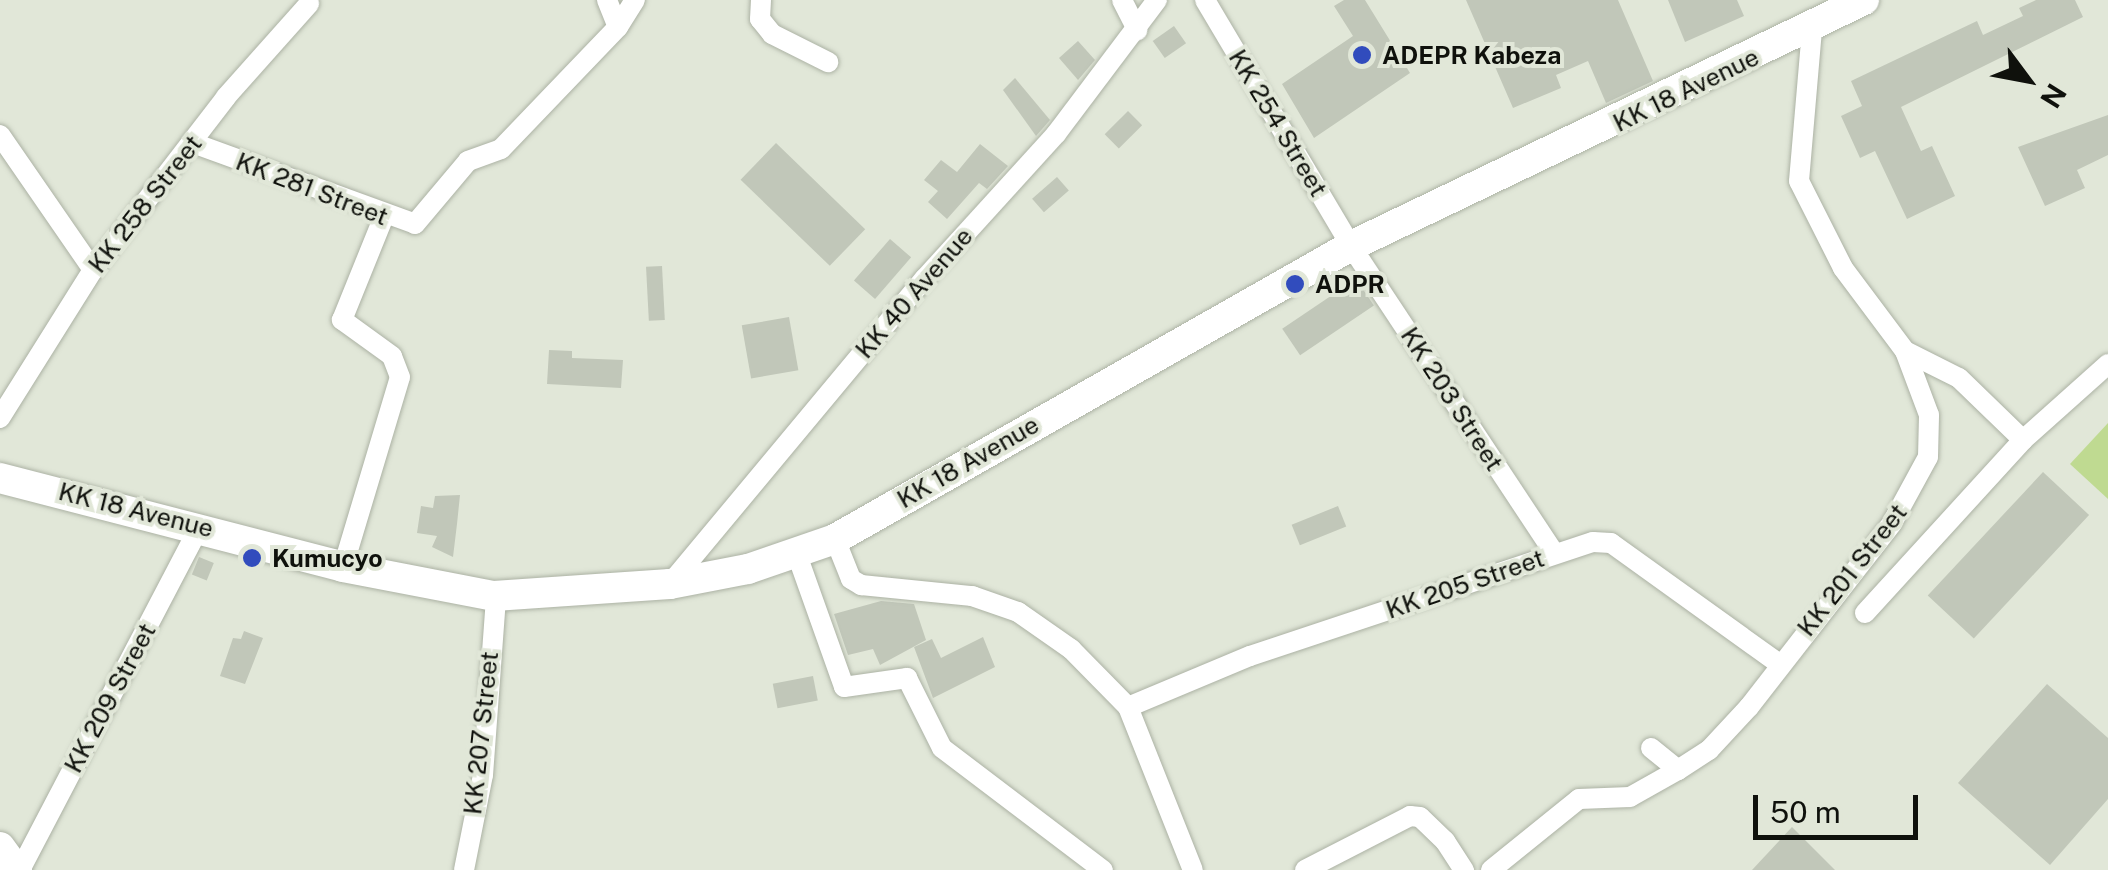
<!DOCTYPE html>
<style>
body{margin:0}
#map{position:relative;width:2108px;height:870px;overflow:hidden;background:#e1e7d8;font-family:"Public Sans",sans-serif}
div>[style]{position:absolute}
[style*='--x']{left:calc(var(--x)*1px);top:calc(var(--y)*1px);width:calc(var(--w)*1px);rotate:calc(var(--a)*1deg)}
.green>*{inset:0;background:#bfda91}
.building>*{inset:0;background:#c1c7b9;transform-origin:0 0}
.roads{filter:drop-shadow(0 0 2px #acb2a4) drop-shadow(0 0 2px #acb2a4)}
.street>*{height:20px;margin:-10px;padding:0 10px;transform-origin:10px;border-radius:10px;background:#fff}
.secondary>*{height:30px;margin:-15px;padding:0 15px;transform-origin:15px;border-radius:15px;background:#fff}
.dots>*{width:28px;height:28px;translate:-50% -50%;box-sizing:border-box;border:5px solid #e1e7d8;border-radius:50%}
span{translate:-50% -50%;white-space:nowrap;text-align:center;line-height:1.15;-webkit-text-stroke:8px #e1e7d8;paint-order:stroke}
.poi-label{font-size:25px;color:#0f110c;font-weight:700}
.left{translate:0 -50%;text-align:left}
.street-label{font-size:25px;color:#0f110c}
.north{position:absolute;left:1978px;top:30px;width:100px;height:100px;-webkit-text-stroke:8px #e1e7d8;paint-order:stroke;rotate:122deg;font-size:28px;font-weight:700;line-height:40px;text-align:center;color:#0f110c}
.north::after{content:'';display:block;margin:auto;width:35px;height:45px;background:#0f110c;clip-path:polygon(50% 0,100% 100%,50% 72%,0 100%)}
.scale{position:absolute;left:1753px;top:795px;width:165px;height:45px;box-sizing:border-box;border:5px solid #0f110c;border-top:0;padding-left:12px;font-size:30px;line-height:35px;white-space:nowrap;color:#0f110c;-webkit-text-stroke:8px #e1e7d8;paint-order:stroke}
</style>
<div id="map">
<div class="green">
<div style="clip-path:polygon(2108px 423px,2108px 499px,2070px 464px)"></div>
</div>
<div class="building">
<div style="clip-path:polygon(1344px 0,1365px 0,1410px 73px,1314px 138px,1282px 84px,1353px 36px,1334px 6px)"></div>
<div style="clip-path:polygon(1466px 0,1618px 0,1653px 81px,1606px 103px,1588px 61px,1556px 75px,1561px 88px,1513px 108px)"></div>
<div style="clip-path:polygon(1668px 0,1737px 0,1744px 16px,1685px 42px)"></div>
<div style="clip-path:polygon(2036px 0,2075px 0,2083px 17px,1901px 107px,1921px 151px,1932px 146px,1955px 196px,1907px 219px,1875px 151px,1860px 158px,1841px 116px,1862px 106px,1851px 81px,1977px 21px,1983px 35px,2023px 16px,2019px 8px)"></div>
<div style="left:1174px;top:26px;width:21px;height:26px;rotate:55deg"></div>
<div style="clip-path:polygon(1078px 41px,1095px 60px,1078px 80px,1059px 58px)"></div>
<div style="clip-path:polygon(1015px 78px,1050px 120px,1036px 136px,1003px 90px)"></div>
<div style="left:1128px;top:111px;width:20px;height:33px;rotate:45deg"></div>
<div style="clip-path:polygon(2108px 115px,2108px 155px,2077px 170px,2085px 188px,2045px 206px,2018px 147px)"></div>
<div style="left:776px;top:143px;width:124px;height:51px;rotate:44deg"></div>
<div style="clip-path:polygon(980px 144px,1008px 166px,987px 189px,979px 183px,947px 219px,928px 202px,938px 191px,924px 180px,941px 160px,957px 172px)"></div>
<div style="left:1057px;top:177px;width:18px;height:33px;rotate:49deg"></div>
<div style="left:890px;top:239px;width:28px;height:55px;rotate:41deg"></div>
<div style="left:662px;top:266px;width:54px;height:16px;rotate:87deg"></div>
<div style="left:1356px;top:279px;width:32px;height:89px;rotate:56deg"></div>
<div style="left:789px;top:317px;width:54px;height:48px;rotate:80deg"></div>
<div style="clip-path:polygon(549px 350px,572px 351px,572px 358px,623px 360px,621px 388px,547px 384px)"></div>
<div style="left:2043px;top:472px;width:63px;height:169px;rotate:43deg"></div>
<div style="clip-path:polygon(460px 495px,457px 524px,453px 557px,432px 547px,437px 536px,417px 533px,421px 506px,433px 508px,435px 496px)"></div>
<div style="left:1338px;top:506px;width:22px;height:50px;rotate:68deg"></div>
<div style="left:199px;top:557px;width:16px;height:19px;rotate:22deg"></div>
<div style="clip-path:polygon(881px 601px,914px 604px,926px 640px,880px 665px,873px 649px,848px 655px,834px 614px)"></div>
<div style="clip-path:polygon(244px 631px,263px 638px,245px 684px,220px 676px,233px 638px,241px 639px)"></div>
<div style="clip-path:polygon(983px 637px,995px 667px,933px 698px,914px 647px,932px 639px,941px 658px)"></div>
<div style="left:813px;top:676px;width:25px;height:41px;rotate:79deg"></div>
<div style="clip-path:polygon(2047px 684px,2108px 738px,2108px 799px,2050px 865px,1958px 783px)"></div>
<div style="clip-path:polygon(1792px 827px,1835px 870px,1752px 870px)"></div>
</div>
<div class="roads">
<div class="street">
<div style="--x:607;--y:0;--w:29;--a:68"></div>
<div style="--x:761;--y:0;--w:19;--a:93"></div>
<div style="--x:760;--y:19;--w:19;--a:51"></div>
<div style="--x:772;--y:34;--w:63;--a:26.6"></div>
<div style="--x:1122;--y:0;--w:34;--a:63"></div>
<div style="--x:1205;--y:0;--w:286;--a:59.3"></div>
<div style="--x:1351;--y:246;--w:368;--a:56.5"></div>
<div style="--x:0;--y:135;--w:164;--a:55.4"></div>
<div style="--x:193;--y:143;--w:236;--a:20"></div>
<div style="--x:415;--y:224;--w:82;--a:-49.9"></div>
<div style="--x:468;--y:161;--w:35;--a:-20"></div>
<div style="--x:501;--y:149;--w:169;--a:-46.2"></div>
<div style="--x:618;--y:27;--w:32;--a:-58"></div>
<div style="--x:1905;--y:351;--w:60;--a:26.6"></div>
<div style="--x:1959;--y:378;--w:89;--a:44.1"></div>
<div style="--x:0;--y:418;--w:175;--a:-57.9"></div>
<div style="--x:93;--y:270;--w:218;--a:-52.4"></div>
<div style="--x:226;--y:97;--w:125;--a:-48.3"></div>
<div style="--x:835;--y:539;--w:43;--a:68.2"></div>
<div style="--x:851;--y:579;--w:12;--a:31"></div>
<div style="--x:861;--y:585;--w:112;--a:5.7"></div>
<div style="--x:972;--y:596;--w:49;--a:19.2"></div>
<div style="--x:1018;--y:612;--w:65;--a:34.9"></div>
<div style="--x:1071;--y:649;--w:81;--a:45.5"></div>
<div style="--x:1128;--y:707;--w:132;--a:-22.7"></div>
<div style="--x:1250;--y:656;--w:361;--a:-18.4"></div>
<div style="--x:1593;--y:542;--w:18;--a:3"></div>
<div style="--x:1611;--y:543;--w:206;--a:35.7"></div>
<div style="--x:796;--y:552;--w:143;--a:70.4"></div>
<div style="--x:844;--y:687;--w:64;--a:-8.1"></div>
<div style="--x:907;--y:678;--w:78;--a:63.4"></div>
<div style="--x:942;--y:748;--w:202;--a:37.2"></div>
<div style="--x:343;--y:567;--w:198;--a:-73.3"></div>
<div style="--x:400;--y:377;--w:22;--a:-111"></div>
<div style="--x:392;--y:356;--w:62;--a:-144.2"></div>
<div style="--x:342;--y:320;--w:112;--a:-68"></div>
<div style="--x:670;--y:584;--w:398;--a:-50.2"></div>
<div style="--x:925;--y:278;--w:195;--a:-47.7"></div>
<div style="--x:1056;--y:134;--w:168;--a:-53"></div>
<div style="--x:1865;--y:613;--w:234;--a:-47.6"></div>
<div style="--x:2023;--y:440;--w:114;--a:-41.8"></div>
<div style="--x:1128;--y:707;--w:175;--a:68.3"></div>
<div style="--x:1651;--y:748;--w:35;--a:39"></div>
<div style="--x:1678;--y:770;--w:37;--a:-33"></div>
<div style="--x:1709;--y:750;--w:59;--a:-47.1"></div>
<div style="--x:1749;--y:707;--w:233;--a:-52.1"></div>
<div style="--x:1892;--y:523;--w:75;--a:-61.4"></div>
<div style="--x:1928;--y:457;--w:42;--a:-88.6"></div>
<div style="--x:1929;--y:415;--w:68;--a:-110.6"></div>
<div style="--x:1905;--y:351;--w:104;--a:-126.8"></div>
<div style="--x:1843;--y:268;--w:97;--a:-116.8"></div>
<div style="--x:1799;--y:181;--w:153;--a:-85.1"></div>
<div style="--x:20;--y:870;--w:389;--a:-62.4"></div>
<div style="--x:464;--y:870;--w:97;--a:-78.7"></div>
<div style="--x:483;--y:775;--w:179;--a:-85.8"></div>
<div style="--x:1305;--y:870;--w:118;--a:-27.2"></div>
<div style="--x:1410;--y:816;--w:10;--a:6"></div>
<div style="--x:1420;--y:817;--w:35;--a:44"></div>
<div style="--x:1445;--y:841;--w:35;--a:57"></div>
<div style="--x:1491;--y:870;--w:113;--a:-38.9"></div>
<div style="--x:1579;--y:799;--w:51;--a:-2.2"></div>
<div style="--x:1630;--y:797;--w:55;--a:-29.4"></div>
</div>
<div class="secondary">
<div style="--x:0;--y:478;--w:354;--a:14.5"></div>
<div style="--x:343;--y:567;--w:154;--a:10.9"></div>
<div style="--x:494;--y:596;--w:176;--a:-3.9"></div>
<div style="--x:670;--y:584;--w:79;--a:-10.9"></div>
<div style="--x:748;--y:569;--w:92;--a:-19"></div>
<div style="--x:835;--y:539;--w:593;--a:-29.59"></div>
<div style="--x:1351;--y:246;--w:569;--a:-25.62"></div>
<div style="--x:0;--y:847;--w:29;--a:54"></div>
</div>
</div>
<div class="dots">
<div style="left:1362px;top:55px;background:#314cbd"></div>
<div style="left:1295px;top:284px;background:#314cbd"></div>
<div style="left:252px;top:558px;background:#314cbd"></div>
</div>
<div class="poi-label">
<span class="left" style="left:1382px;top:55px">ADEPR Kabeza</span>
<span class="left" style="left:1315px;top:284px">ADPR</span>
<span class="left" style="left:272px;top:558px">Kumucyo</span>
</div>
<div class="street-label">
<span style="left:1686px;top:90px;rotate:-26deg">KK 18 Avenue</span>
<span style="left:1278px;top:123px;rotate:59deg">KK 254 Street</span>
<span style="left:312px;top:189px;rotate:21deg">KK 281 Street</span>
<span style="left:145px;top:204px;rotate:-52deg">KK 258 Street</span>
<span style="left:914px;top:293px;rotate:-49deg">KK 40 Avenue</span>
<span style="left:1452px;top:399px;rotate:57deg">KK 203 Street</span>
<span style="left:968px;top:462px;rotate:-30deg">KK 18 Avenue</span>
<span style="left:136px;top:510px;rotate:14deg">KK 18 Avenue</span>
<span style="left:1852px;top:570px;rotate:-52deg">KK 201 Street</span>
<span style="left:1465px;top:584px;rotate:-19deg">KK 205 Street</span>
<span style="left:110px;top:698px;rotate:-62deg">KK 209 Street</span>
<span style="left:481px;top:733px;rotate:-84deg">KK 207 Street</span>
</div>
<div class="north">N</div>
<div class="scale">50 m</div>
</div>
